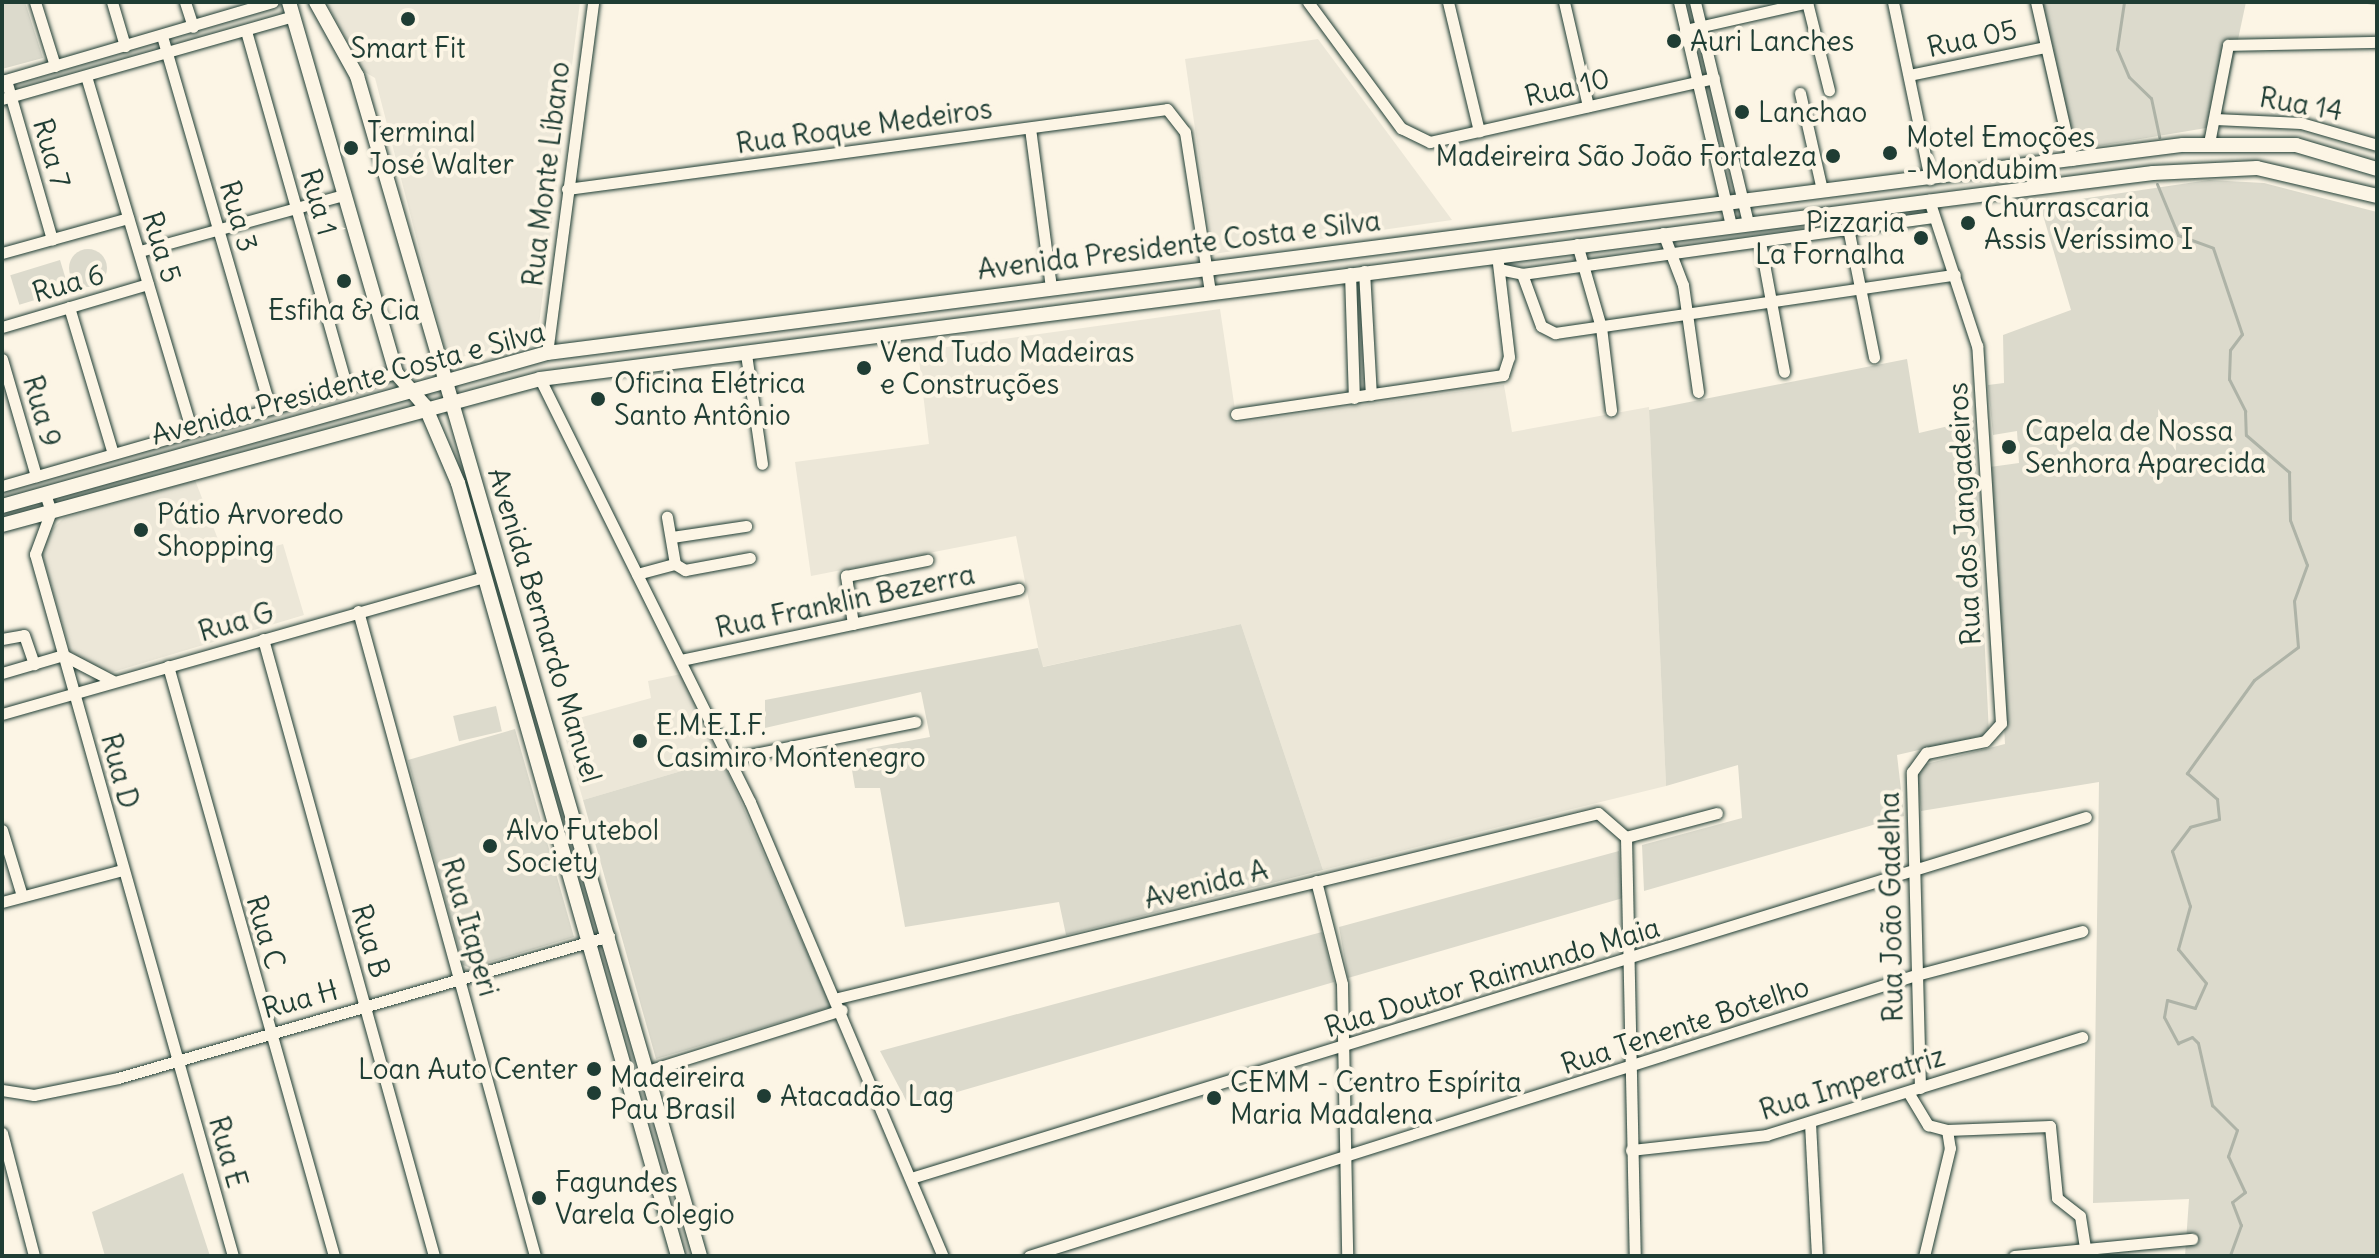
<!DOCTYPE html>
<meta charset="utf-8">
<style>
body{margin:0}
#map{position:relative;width:2379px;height:1258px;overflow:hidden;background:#fcf5e5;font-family:Delius,sans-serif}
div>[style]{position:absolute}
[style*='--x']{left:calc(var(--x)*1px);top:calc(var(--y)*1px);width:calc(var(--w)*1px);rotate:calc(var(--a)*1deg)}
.built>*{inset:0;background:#ece7d8}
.green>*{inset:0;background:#dcdacc;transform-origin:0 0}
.round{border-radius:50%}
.stream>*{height:3px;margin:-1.5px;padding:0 1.5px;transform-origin:1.5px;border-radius:1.5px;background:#aeb3a7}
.roads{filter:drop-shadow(0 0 2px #1f3d34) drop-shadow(0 0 2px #1f3d34)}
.minor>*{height:11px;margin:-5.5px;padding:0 5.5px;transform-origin:5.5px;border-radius:5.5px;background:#fcf5e5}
.major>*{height:14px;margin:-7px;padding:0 7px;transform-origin:7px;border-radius:7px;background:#fcf5e5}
.dots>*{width:22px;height:22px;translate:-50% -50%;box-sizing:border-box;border:4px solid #fcf5e5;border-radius:50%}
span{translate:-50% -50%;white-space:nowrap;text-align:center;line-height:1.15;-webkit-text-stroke:8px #fcf5e5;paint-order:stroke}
.street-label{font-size:28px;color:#1f3d34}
.poi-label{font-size:28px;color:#1f3d34}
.left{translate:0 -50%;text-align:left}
.right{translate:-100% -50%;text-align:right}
.frame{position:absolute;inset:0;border:4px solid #1f3d34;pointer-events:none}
</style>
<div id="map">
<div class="built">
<div style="clip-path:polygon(326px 2px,580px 2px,537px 340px,448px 360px,375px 78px,363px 71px)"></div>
<div style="clip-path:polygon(1318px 39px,1452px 220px,1213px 254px,1185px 59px)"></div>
<div style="clip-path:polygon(1220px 309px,1237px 423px,1504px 385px,1512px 432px,1649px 407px,1666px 786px,1323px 870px,1241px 624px,1042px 667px,1016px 536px,811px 576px,795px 462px,929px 444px,918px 351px)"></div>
<div style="clip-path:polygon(195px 480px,226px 560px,283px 544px,304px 615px,113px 672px,85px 666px,70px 649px,42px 554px,50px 531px,64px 518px)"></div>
<div style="clip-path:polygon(681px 674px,722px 759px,583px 800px,561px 723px,651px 698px,648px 681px)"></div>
</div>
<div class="green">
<div style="clip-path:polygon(2px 2px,25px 2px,43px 58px,2px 69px)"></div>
<div style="clip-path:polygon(2030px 2px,2246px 2px,2223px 110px,2206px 128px,2063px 152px)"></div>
<div style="clip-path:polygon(2209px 180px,2264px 183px,2377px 212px,2377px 1256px,2185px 1256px,2189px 1199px,2093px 1203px,2099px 782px,1921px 811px,1917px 774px,1926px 764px,2005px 744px,1990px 467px,2019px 463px,2017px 431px,1993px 435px,1988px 385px,2004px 383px,2003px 335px,2071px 310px,2040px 205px)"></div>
<div class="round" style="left:69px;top:249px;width:38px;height:38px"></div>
<div style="left:60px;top:260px;width:31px;height:52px;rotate:73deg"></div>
<div style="clip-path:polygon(1907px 359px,1919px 433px,1974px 420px,1989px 734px,1897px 755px,1904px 816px,1644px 891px,1642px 845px,1742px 818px,1738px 765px,1666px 786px,1649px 410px)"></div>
<div style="clip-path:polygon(1241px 624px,1323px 870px,1066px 935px,1059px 902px,905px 927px,880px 788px,855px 788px,849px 752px,930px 737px,921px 692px,765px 728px,765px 700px,1038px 648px,1043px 667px)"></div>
<div style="left:496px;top:706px;width:26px;height:44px;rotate:77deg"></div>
<div style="clip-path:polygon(515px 729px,574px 937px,470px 968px,463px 965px,408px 760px)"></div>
<div style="clip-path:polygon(722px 759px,831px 1007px,656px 1059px,583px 800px)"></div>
<div style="clip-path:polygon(1619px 851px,1623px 898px,1348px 978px,1339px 927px)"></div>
<div style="clip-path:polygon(1322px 932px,1334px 982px,909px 1106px,880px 1051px)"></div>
<div style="clip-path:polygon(183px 1173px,210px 1256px,105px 1256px,92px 1212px)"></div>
</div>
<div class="stream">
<div style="--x:2124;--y:2;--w:48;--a:98.5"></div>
<div style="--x:2117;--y:49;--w:30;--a:67"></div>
<div style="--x:2129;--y:77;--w:30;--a:44"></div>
<div style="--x:2151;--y:98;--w:40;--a:78"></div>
<div style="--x:2367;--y:2;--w:10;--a:6"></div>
<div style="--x:2157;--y:184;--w:55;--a:67.6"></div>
<div style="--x:2178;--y:235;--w:37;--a:20"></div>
<div style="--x:2213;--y:248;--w:91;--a:71.4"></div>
<div style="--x:2242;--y:334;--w:20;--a:127"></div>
<div style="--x:2230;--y:350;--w:29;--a:92"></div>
<div style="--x:2229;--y:379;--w:36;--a:63"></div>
<div style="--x:2245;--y:411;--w:24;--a:88"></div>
<div style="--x:2246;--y:435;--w:57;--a:40.7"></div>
<div style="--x:2289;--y:472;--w:48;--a:88.8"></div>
<div style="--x:2290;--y:520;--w:48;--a:69.3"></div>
<div style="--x:2307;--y:565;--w:38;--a:110"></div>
<div style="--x:2294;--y:601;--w:46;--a:85"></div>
<div style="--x:2298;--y:647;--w:55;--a:143.1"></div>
<div style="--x:2254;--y:680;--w:115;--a:125.8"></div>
<div style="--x:2187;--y:773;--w:40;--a:41"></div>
<div style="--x:2217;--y:799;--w:20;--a:84"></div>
<div style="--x:2219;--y:819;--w:30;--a:165"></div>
<div style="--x:2190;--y:827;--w:30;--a:127"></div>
<div style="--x:2172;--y:851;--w:58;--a:71.9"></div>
<div style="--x:2190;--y:906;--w:45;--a:105.6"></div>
<div style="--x:2178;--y:949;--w:44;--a:50.5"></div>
<div style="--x:2206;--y:983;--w:27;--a:114"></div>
<div style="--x:2195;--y:1008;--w:29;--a:-164"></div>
<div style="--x:2167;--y:1000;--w:17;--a:100"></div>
<div style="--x:2164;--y:1017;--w:30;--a:62"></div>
<div style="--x:2178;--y:1043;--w:15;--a:-23"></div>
<div style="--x:2192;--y:1037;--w:8;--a:45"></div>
<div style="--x:2198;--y:1043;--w:64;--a:77.3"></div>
<div style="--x:2212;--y:1105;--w:35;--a:45"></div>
<div style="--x:2237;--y:1130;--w:28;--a:109"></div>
<div style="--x:2228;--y:1156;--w:40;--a:65"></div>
<div style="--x:2245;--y:1192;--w:16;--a:142"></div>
<div style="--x:2232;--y:1202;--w:25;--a:69"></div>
<div style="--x:2241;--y:1225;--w:33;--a:110"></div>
</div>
<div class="roads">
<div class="minor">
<div style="--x:35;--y:2;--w:67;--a:72.6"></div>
<div style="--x:112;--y:2;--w:46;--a:73.5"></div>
<div style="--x:185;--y:2;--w:26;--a:72"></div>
<div style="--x:1308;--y:2;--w:157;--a:53.6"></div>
<div style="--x:1401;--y:128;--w:32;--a:26"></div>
<div style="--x:1430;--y:142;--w:291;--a:-12.7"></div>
<div style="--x:1448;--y:2;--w:133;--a:76.5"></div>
<div style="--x:1564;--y:2;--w:107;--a:77"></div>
<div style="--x:1679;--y:2;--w:229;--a:76.9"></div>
<div style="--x:1695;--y:2;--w:227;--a:76.5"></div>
<div style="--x:1807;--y:2;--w:91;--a:76"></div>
<div style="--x:1893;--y:2;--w:181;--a:78.2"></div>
<div style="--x:2036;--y:2;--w:162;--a:77.2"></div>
<div style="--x:1685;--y:30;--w:126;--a:-12.8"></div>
<div style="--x:246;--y:31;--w:370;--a:74.2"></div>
<div style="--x:162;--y:36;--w:387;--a:73.8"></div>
<div style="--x:1909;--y:75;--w:139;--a:-11.6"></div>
<div style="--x:86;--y:76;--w:370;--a:73.4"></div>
<div style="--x:6;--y:80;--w:166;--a:73.9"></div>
<div style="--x:2;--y:81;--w:282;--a:-16.3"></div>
<div style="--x:1800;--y:93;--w:99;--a:77.2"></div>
<div style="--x:2;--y:99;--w:303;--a:-15.9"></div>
<div style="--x:2215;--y:119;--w:86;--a:2.7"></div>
<div style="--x:2301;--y:123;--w:79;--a:16.1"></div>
<div style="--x:1030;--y:128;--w:161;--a:82.5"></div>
<div style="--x:2209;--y:143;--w:100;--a:-79"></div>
<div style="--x:2228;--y:45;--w:149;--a:-1.2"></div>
<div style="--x:567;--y:189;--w:605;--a:-7.59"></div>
<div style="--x:1167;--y:109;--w:29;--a:52"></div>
<div style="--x:1185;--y:132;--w:162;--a:81.1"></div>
<div style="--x:1847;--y:223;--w:137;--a:78.6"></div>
<div style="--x:1663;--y:233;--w:56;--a:69"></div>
<div style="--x:1683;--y:285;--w:108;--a:82"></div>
<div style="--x:1760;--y:242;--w:132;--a:79.5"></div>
<div style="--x:1577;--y:244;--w:86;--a:73.9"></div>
<div style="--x:1601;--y:327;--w:84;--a:83.1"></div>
<div style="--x:140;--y:251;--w:211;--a:-15.4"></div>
<div style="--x:2;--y:253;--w:131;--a:-15.5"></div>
<div style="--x:1499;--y:269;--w:24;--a:12"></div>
<div style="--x:1522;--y:274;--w:415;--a:-7.9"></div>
<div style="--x:1364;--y:271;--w:124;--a:86.8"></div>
<div style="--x:1350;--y:273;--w:125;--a:88.2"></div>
<div style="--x:1522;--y:274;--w:55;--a:69.9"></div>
<div style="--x:1541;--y:326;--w:16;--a:27"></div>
<div style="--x:1555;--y:333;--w:404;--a:-8.3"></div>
<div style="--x:69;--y:307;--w:153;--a:73.3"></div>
<div style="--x:2;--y:327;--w:152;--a:-16.4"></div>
<div style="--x:547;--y:353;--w:354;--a:-82.5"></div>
<div style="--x:746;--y:354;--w:111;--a:81.7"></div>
<div style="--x:2;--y:359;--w:122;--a:73.8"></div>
<div style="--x:540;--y:379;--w:472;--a:63.6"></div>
<div style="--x:750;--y:802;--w:493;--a:67"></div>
<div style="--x:1236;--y:414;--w:270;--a:-8.3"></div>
<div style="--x:1503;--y:375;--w:19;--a:-72"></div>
<div style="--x:1509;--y:357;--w:95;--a:-96.7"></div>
<div style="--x:2;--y:486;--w:410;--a:-16"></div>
<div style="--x:45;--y:494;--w:18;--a:71"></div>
<div style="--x:51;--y:511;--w:46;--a:110.4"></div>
<div style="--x:35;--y:554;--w:729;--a:74.25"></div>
<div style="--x:672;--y:537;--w:75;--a:-8.5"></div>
<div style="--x:675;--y:564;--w:12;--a:31"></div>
<div style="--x:685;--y:570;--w:66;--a:-10.5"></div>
<div style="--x:637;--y:574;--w:39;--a:-15"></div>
<div style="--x:675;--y:564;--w:48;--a:-99.7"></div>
<div style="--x:358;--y:611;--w:669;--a:74.65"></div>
<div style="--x:853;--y:624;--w:49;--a:-98.3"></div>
<div style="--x:846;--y:576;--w:83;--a:-11.2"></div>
<div style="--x:2;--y:639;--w:22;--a:-10"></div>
<div style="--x:24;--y:635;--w:31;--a:71"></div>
<div style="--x:263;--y:639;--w:640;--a:74.51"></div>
<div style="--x:63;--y:655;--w:56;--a:27.5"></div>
<div style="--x:681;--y:660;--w:345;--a:-11.9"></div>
<div style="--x:168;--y:666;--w:613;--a:74.29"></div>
<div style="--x:2;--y:673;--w:64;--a:-16.4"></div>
<div style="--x:2;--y:714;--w:501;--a:-15.87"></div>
<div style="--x:729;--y:759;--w:190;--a:-11.3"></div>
<div style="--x:2;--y:830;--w:69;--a:73.1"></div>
<div style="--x:1626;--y:837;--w:94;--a:-14.8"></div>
<div style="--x:1316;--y:881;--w:106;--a:75.8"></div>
<div style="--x:1342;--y:984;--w:272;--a:88.9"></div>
<div style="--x:2;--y:902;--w:124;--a:-14.9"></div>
<div style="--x:838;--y:998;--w:782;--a:-13.68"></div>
<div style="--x:1598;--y:813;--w:37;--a:41"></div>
<div style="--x:1626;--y:837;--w:419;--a:88.8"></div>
<div style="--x:647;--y:1071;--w:204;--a:-17.4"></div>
<div style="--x:1920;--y:1088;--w:316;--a:-91.5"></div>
<div style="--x:1912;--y:772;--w:24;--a:-54"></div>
<div style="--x:1926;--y:753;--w:60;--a:-11.5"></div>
<div style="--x:1985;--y:741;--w:24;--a:-48"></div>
<div style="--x:2001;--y:723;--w:378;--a:-93.6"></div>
<div style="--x:1977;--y:346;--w:154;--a:-108.2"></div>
<div style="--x:2;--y:1090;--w:32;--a:9"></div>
<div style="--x:34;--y:1095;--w:86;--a:-11.4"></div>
<div style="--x:118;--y:1078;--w:511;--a:-16.13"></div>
<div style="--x:1908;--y:1092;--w:39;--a:59"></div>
<div style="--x:1928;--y:1125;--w:20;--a:15"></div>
<div style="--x:1947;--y:1130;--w:18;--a:81"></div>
<div style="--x:1950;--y:1148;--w:111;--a:103.5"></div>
<div style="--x:1810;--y:1123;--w:133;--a:87"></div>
<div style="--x:1947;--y:1130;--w:103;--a:-2.2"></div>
<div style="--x:2050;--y:1126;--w:72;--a:84.4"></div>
<div style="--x:2057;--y:1198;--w:29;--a:38"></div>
<div style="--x:2080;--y:1216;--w:31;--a:81"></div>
<div style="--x:2;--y:1133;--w:127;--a:75.4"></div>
<div style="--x:1631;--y:1150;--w:136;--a:-6.3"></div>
<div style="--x:1766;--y:1135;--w:331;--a:-17.2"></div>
<div style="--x:911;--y:1178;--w:1229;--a:-17.08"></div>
<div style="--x:1029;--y:1256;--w:930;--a:-17.58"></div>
<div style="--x:1916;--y:975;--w:172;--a:-14.8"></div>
<div style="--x:2014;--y:1256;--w:179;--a:-5.5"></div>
</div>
<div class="major">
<div style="--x:289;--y:2;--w:386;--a:73.9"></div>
<div style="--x:396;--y:373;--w:44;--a:48.7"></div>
<div style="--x:425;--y:406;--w:84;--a:66.8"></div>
<div style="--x:458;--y:483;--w:804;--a:74.11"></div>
<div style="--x:316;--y:2;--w:85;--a:61"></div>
<div style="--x:357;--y:76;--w:1229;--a:73.79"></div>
<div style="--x:2;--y:506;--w:566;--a:-15.68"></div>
<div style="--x:547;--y:353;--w:1649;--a:-7.25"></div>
<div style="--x:2183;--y:145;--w:113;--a:0"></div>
<div style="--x:2296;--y:145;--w:84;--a:16.5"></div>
<div style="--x:2;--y:525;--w:557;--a:-15.18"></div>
<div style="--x:540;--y:379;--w:1626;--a:-7.28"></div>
<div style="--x:2153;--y:173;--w:104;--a:-2.8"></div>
<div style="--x:2257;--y:168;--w:123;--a:13.1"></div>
</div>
</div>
<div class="dots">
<div style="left:408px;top:19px;background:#1f3d34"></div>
<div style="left:1674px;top:41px;background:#1f3d34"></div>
<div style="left:1742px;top:112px;background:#1f3d34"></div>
<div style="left:351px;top:148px;background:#1f3d34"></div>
<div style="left:1890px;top:153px;background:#1f3d34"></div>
<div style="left:1833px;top:156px;background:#1f3d34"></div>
<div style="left:1968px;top:223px;background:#1f3d34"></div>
<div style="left:1921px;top:238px;background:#1f3d34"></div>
<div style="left:344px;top:281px;background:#1f3d34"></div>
<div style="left:864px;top:368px;background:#1f3d34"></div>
<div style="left:598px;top:399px;background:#1f3d34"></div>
<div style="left:2009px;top:447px;background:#1f3d34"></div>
<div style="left:141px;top:530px;background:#1f3d34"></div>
<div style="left:640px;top:741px;background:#1f3d34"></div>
<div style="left:490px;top:846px;background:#1f3d34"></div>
<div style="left:594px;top:1069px;background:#1f3d34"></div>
<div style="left:594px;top:1093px;background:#1f3d34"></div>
<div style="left:764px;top:1096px;background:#1f3d34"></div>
<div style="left:1214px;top:1098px;background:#1f3d34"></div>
<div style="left:539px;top:1198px;background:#1f3d34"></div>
</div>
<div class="street-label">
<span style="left:1972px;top:38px;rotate:-12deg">Rua 05</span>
<span style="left:1567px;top:87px;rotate:-13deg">Rua 10</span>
<span style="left:2301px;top:104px;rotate:10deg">Rua 14</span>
<span style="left:864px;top:126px;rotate:-8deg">Rua Roque Medeiros</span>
<span style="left:52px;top:153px;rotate:74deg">Rua 7</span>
<span style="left:546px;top:174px;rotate:-83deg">Rua Monte Líbano</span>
<span style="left:319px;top:202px;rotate:74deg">Rua 1</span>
<span style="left:239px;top:216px;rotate:74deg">Rua 3</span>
<span style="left:1179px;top:245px;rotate:-7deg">Avenida Presidente Costa e Silva</span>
<span style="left:162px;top:247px;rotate:73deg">Rua 5</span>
<span style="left:68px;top:283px;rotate:-16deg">Rua 6</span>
<span style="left:348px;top:383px;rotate:-15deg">Avenida Presidente Costa e Silva</span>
<span style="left:42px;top:411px;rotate:74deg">Rua 9</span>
<span style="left:1964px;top:514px;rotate:-93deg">Rua dos Jangadeiros</span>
<span style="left:845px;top:601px;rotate:-12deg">Rua Franklin Bezerra</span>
<span style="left:236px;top:622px;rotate:-16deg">Rua G</span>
<span style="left:545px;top:625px;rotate:73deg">Avenida Bernardo Manuel</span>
<span style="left:120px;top:771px;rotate:75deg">Rua D</span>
<span style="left:1206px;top:884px;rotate:-14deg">Avenida A</span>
<span style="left:1891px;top:907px;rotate:-91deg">Rua João Gadelha</span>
<span style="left:470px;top:927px;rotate:74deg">Rua Itaperi</span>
<span style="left:266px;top:932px;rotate:74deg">Rua C</span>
<span style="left:371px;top:941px;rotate:74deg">Rua B</span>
<span style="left:1492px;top:977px;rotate:-17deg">Rua Doutor Raimundo Maia</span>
<span style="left:300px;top:999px;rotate:-15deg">Rua H</span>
<span style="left:1685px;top:1025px;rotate:-18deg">Rua Tenente Botelho</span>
<span style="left:1852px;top:1083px;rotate:-17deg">Rua Imperatriz</span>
<span style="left:228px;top:1152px;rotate:74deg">Rua E</span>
</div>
<div class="poi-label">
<span class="left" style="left:1690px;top:41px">Auri Lanches</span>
<span style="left:408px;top:48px">Smart Fit</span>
<span class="left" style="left:1758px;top:112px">Lanchao</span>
<span class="left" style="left:367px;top:148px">Terminal<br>José Walter</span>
<span class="left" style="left:1906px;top:153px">Motel Emoções<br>- Mondubim</span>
<span class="right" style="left:1817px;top:156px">Madeireira São João Fortaleza</span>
<span class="left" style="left:1984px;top:223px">Churrascaria<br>Assis Veríssimo I</span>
<span class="right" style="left:1905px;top:238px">Pizzaria<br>La Fornalha</span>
<span style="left:344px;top:310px">Esfiha &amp; Cia</span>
<span class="left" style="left:880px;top:368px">Vend Tudo Madeiras<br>e Construções</span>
<span class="left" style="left:614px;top:399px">Oficina Elétrica<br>Santo Antônio</span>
<span class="left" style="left:2025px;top:447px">Capela de Nossa<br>Senhora Aparecida</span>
<span class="left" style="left:157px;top:530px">Pátio Arvoredo<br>Shopping</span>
<span class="left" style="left:656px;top:741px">E.M.E.I.F.<br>Casimiro Montenegro</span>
<span class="left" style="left:506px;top:846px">Alvo Futebol<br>Society</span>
<span class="right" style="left:578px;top:1069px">Loan Auto Center</span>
<span class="left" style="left:610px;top:1093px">Madeireira<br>Pau Brasil</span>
<span class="left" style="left:1230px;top:1098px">CEMM - Centro Espírita<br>Maria Madalena</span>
<span class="left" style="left:780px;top:1096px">Atacadão Lag</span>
<span class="left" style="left:555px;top:1198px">Fagundes<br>Varela Colegio</span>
</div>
<div class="frame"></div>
</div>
